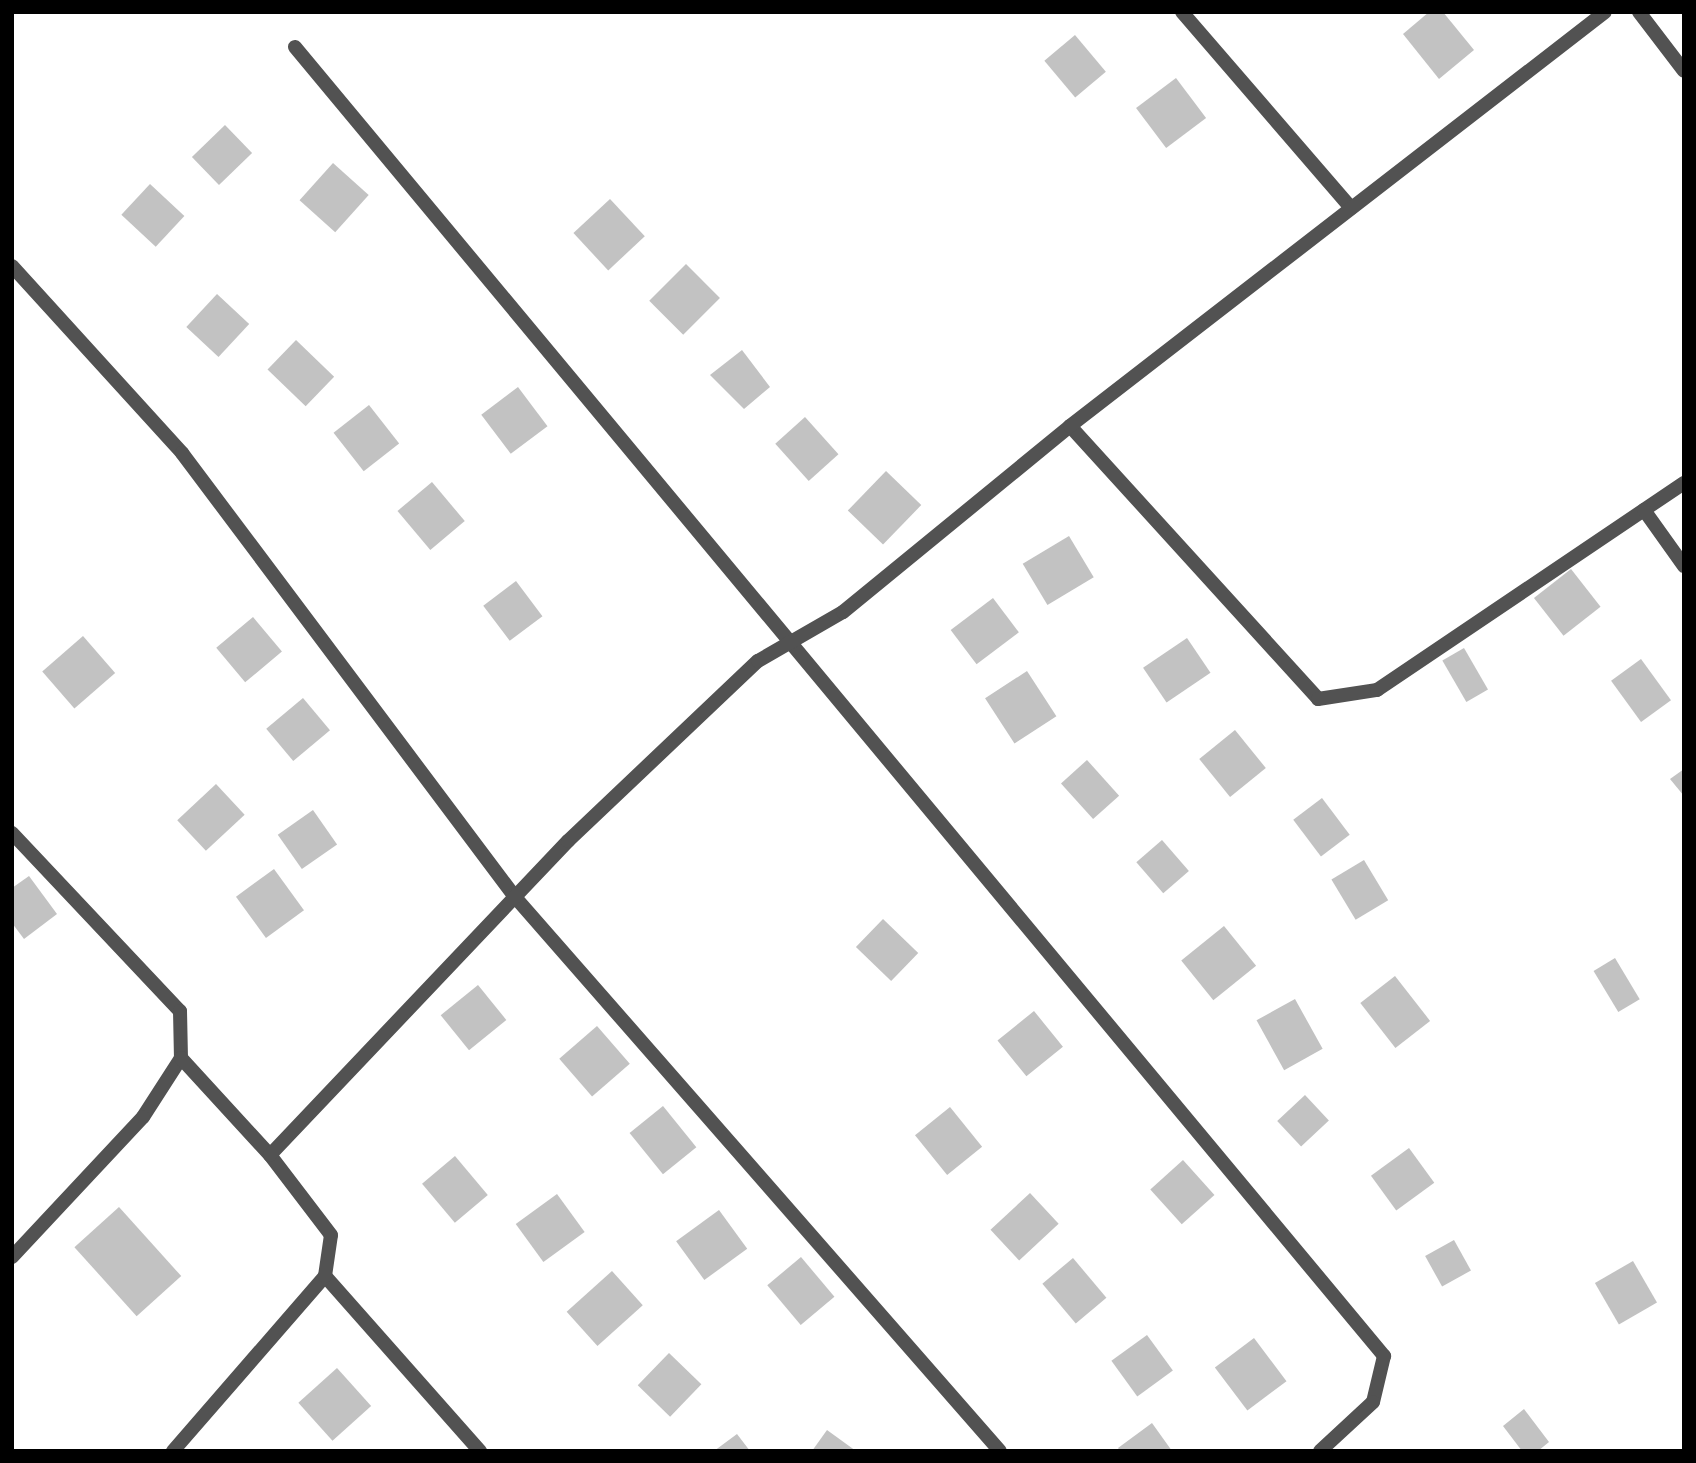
<!DOCTYPE html>
<style>
body{margin:0}
#map{position:relative;width:1696px;height:1463px;overflow:hidden;background:#fff;font-family:Manrope,sans-serif}
div>[style]{position:absolute}
[style*='--x']{left:calc(var(--x)*1px);top:calc(var(--y)*1px);width:calc(var(--w)*1px);rotate:calc(var(--a)*1deg)}
.building>*{inset:0;background:#c2c2c2;transform-origin:0 0}
.minor>*{height:14px;margin:-7px;padding:0 7px;transform-origin:7px;border-radius:7px;background:#525252}
span{translate:-50% -50%;white-space:nowrap;text-align:center;line-height:1.15;-webkit-text-stroke:5px #fff;paint-order:stroke}
.frame{position:absolute;inset:0;border:14px solid #000;pointer-events:none}
</style>
<div id="map">
<div class="building">
<div style="clip-path:polygon(1429px 12px,1443px 12px,1474px 50px,1439px 79px,1403px 34px)"></div>
<div style="left:1075px;top:35px;width:48px;height:40px;rotate:50deg"></div>
<div style="left:1176px;top:78px;width:50px;height:50px;rotate:53deg"></div>
<div style="left:225px;top:125px;width:39px;height:46px;rotate:46deg"></div>
<div style="left:333px;top:163px;width:48px;height:50px;rotate:42deg"></div>
<div style="left:150px;top:184px;width:47px;height:42px;rotate:43deg"></div>
<div style="left:610px;top:199px;width:51px;height:50px;rotate:47deg"></div>
<div style="left:686px;top:264px;width:48px;height:52px;rotate:45deg"></div>
<div style="left:217px;top:294px;width:44px;height:45px;rotate:43deg"></div>
<div style="left:296px;top:340px;width:53px;height:41px;rotate:44deg"></div>
<div style="clip-path:polygon(742px 350px,770px 387px,744px 409px,710px 375px)"></div>
<div style="left:518px;top:387px;width:49px;height:46px;rotate:53deg"></div>
<div style="left:369px;top:405px;width:49px;height:45px;rotate:52deg"></div>
<div style="left:805px;top:417px;width:50px;height:40px;rotate:48deg"></div>
<div style="left:886px;top:471px;width:49px;height:55px;rotate:44deg"></div>
<div style="left:432px;top:482px;width:51px;height:45px;rotate:50deg"></div>
<div style="left:1069px;top:536px;width:48px;height:54px;rotate:59deg"></div>
<div style="left:1571px;top:569px;width:48px;height:47px;rotate:52deg"></div>
<div style="left:516px;top:581px;width:44px;height:41px;rotate:53deg"></div>
<div style="left:993px;top:598px;width:43px;height:53px;rotate:53deg"></div>
<div style="left:253px;top:617px;width:45px;height:48px;rotate:50deg"></div>
<div style="left:83px;top:636px;width:49px;height:54px;rotate:49deg"></div>
<div style="left:1187px;top:638px;width:42px;height:53px;rotate:56deg"></div>
<div style="left:1464px;top:648px;width:48px;height:25px;rotate:60deg"></div>
<div style="left:1641px;top:659px;width:51px;height:37px;rotate:54deg"></div>
<div style="left:1027px;top:671px;width:54px;height:50px;rotate:57deg"></div>
<div style="left:303px;top:698px;width:42px;height:48px;rotate:50deg"></div>
<div style="left:1235px;top:730px;width:49px;height:46px;rotate:51deg"></div>
<div style="left:1087px;top:760px;width:48px;height:35px;rotate:48deg"></div>
<div style="clip-path:polygon(1684px 769px,1684px 796px,1670px 779px)"></div>
<div style="left:216px;top:784px;width:42px;height:53px;rotate:47deg"></div>
<div style="left:1322px;top:798px;width:46px;height:36px;rotate:53deg"></div>
<div style="left:313px;top:810px;width:42px;height:43px;rotate:55deg"></div>
<div style="left:1162px;top:840px;width:41px;height:34px;rotate:49deg"></div>
<div style="left:1364px;top:860px;width:47px;height:38px;rotate:59deg"></div>
<div style="left:274px;top:869px;width:51px;height:47px;rotate:54deg"></div>
<div style="clip-path:polygon(29px 876px,57px 914px,24px 939px,12px 923px,12px 888px)"></div>
<div style="left:883px;top:919px;width:49px;height:39px;rotate:44deg"></div>
<div style="left:1224px;top:926px;width:51px;height:55px;rotate:51deg"></div>
<div style="left:1615px;top:958px;width:48px;height:25px;rotate:59deg"></div>
<div style="left:1395px;top:976px;width:57px;height:44px;rotate:52deg"></div>
<div style="left:478px;top:985px;width:45px;height:48px;rotate:51deg"></div>
<div style="left:1295px;top:999px;width:57px;height:44px;rotate:61deg"></div>
<div style="left:1034px;top:1011px;width:46px;height:47px;rotate:51deg"></div>
<div style="left:597px;top:1026px;width:50px;height:50px;rotate:49deg"></div>
<div style="left:1305px;top:1095px;width:35px;height:38px;rotate:47deg"></div>
<div style="left:663px;top:1106px;width:53px;height:43px;rotate:51deg"></div>
<div style="left:950px;top:1107px;width:51px;height:45px;rotate:51deg"></div>
<div style="left:1409px;top:1148px;width:43px;height:47px;rotate:54deg"></div>
<div style="left:455px;top:1156px;width:51px;height:43px;rotate:50deg"></div>
<div style="left:1183px;top:1160px;width:47px;height:44px;rotate:48deg"></div>
<div style="left:1030px;top:1193px;width:42px;height:54px;rotate:47deg"></div>
<div style="left:557px;top:1194px;width:47px;height:51px;rotate:54deg"></div>
<div style="left:119px;top:1207px;width:93px;height:60px;rotate:48deg"></div>
<div style="left:719px;top:1210px;width:48px;height:53px;rotate:54deg"></div>
<div style="left:1454px;top:1240px;width:35px;height:33px;rotate:61deg"></div>
<div style="left:801px;top:1257px;width:52px;height:44px;rotate:50deg"></div>
<div style="left:1073px;top:1258px;width:52px;height:40px;rotate:50deg"></div>
<div style="left:1633px;top:1261px;width:48px;height:44px;rotate:60deg"></div>
<div style="left:612px;top:1271px;width:46px;height:61px;rotate:48deg"></div>
<div style="left:1147px;top:1335px;width:44px;height:44px;rotate:54deg"></div>
<div style="left:1254px;top:1338px;width:54px;height:49px;rotate:53deg"></div>
<div style="left:669px;top:1353px;width:45px;height:45px;rotate:44deg"></div>
<div style="left:337px;top:1368px;width:51px;height:52px;rotate:48deg"></div>
<div style="clip-path:polygon(1524px 1409px,1549px 1442px,1538px 1451px,1522px 1451px,1503px 1426px)"></div>
<div style="clip-path:polygon(1152px 1423px,1172px 1451px,1120px 1451px,1118px 1448px)"></div>
<div style="clip-path:polygon(827px 1430px,856px 1451px,812px 1451px)"></div>
<div style="clip-path:polygon(737px 1434px,750px 1451px,714px 1451px)"></div>
</div>
<div class="minor">
<div style="--x:1182;--y:12;--w:259;--a:49.2"></div>
<div style="--x:1639;--y:12;--w:74;--a:52.7"></div>
<div style="--x:295;--y:47;--w:1703;--a:50.24"></div>
<div style="--x:1384;--y:1356;--w:47;--a:103.4"></div>
<div style="--x:1373;--y:1402;--w:72;--a:137.2"></div>
<div style="--x:12;--y:266;--w:253;--a:47.7"></div>
<div style="--x:182;--y:453;--w:555;--a:53.13"></div>
<div style="--x:515;--y:897;--w:736;--a:48.8"></div>
<div style="--x:1070;--y:426;--w:369;--a:47.7"></div>
<div style="--x:1318;--y:699;--w:60;--a:-8.7"></div>
<div style="--x:1377;--y:690;--w:370;--a:-34"></div>
<div style="--x:1644;--y:510;--w:69;--a:54.5"></div>
<div style="--x:12;--y:833;--w:245;--a:46.7"></div>
<div style="--x:180;--y:1011;--w:47;--a:88.8"></div>
<div style="--x:181;--y:1058;--w:70;--a:122.8"></div>
<div style="--x:143;--y:1117;--w:192;--a:133.1"></div>
<div style="--x:181;--y:1058;--w:132;--a:47.5"></div>
<div style="--x:325;--y:1276;--w:234;--a:48.5"></div>
<div style="--x:173;--y:1451;--w:232;--a:-49"></div>
<div style="--x:325;--y:1276;--w:41;--a:-81.7"></div>
<div style="--x:331;--y:1235;--w:101;--a:-127.3"></div>
<div style="--x:270;--y:1155;--w:433;--a:-46.5"></div>
<div style="--x:568;--y:841;--w:262;--a:-43.5"></div>
<div style="--x:758;--y:661;--w:98;--a:-30"></div>
<div style="--x:843;--y:612;--w:293;--a:-39.3"></div>
<div style="--x:1070;--y:426;--w:676;--a:-37.73"></div>
</div>
<div class="frame"></div>
</div>
